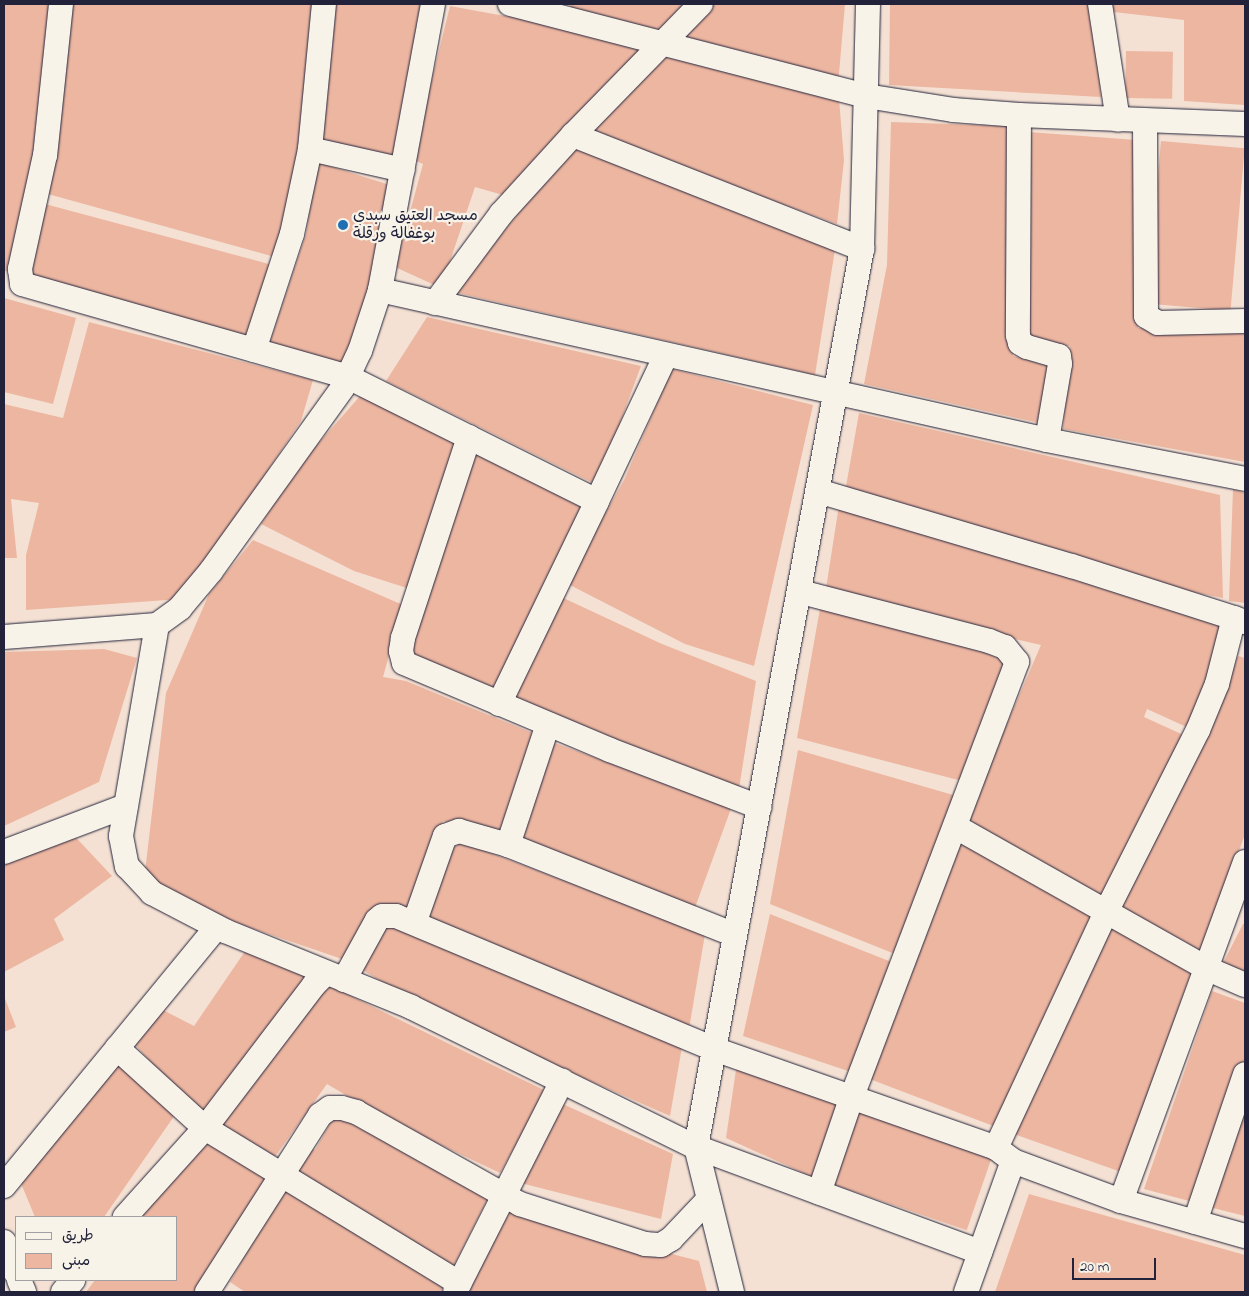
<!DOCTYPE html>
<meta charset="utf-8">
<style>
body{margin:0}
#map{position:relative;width:1249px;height:1296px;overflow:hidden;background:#f4e1d3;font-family:"Indie Flower","Playpen Sans Arabic",sans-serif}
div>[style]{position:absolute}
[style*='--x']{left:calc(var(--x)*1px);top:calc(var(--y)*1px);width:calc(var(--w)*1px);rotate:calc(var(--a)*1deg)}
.building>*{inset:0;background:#ecb6a1;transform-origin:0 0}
.roads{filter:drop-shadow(0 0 1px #22223b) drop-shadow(0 0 1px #22223b)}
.street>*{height:24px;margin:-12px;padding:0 12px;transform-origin:12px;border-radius:12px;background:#f7f3e8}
.dots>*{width:14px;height:14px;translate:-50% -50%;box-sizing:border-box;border:2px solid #f7f3e8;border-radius:50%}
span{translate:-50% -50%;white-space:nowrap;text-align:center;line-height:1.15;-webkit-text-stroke:4.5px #f7f3e8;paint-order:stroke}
.poi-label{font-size:16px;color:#22223b}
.left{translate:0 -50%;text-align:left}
.frame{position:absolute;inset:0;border:5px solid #22223b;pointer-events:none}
.legend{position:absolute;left:15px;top:1216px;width:162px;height:65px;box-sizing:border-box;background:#f7f3e8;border:1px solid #a29fa3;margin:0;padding:6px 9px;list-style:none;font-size:15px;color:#22223b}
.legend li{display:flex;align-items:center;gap:10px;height:25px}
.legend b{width:25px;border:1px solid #a29fa3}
.scale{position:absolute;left:1072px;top:1258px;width:84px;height:22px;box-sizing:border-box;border:2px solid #22223b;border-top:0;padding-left:6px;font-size:15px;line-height:18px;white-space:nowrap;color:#22223b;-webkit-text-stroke:4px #f7f3e8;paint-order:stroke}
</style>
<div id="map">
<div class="building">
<div style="clip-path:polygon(4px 4px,55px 4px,39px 165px,15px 272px,4px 271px)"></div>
<div style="clip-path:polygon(72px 4px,318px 4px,302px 138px,275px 257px,48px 194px)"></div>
<div style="clip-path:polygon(331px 4px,435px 4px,399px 159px,317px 146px)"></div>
<div style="clip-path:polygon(571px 4px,695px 4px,661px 37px,569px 13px)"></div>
<div style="clip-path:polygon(714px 4px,845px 4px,838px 85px,675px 39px)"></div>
<div style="clip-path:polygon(890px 4px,1092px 4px,1101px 97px,889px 85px)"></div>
<div style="clip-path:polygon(1105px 4px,1245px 4px,1245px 105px,1184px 101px,1184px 20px,1105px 11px)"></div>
<div style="clip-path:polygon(450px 6px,560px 26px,643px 50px,510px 197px,475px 187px,441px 288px,395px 267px,423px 164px,412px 159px)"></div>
<div style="left:1126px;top:51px;width:47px;height:47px;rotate:1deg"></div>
<div style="clip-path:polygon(662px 56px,839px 99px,844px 160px,837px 224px,588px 133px)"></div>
<div style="clip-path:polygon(891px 122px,1008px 126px,1013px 356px,1055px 365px,1044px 424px,864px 384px,887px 265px)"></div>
<div style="clip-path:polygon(1029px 132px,1136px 140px,1138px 328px,1245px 325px,1245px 462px,1063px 429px,1070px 346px,1028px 341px)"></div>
<div style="left:1161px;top:141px;width:84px;height:163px;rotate:5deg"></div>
<div style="clip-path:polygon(575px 144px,836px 243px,815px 375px,454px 292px)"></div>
<div style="clip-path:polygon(317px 162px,393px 186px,380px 257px,345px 368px,269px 345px,306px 234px)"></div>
<div style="left:45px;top:204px;width:241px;height:77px;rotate:15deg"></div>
<div style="clip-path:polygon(4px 298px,76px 318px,53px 404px,4px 392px)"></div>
<div style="clip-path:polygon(427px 317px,641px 366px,597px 485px,386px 381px)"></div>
<div style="clip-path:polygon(89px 322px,313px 380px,301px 421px,181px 599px,26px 610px,26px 555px,39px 503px,11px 499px,17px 558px,4px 558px,4px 404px,63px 418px)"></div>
<div style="clip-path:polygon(672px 369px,813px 405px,754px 666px,685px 644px,566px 583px,624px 480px)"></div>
<div style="clip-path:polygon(361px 395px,458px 442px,410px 589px,354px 571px,261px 524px,300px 464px)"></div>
<div style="clip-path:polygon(859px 413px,1220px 495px,1223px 598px,1165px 587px,845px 492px)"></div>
<div style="clip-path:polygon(477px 449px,588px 510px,497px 689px,410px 654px)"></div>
<div style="clip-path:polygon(1233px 489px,1245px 493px,1245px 603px,1229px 601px)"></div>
<div style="clip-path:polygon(839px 505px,1225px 618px,1191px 729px,1147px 709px,1144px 717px,1190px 738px,1103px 898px,980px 830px,967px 816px,1041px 645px,825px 595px)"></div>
<div style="clip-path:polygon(253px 540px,403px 605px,383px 677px,406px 681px,540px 736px,505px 840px,443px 821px,412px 907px,369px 918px,342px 959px,207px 913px,169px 893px,145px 872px,166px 693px,209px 594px)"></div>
<div style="clip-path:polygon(557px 595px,662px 644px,756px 681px,738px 795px,510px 702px)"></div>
<div style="clip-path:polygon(821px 603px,980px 649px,1005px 662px,962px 781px,797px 738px)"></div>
<div style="clip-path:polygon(104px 649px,137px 658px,99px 782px,4px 826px,4px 652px)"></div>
<div style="clip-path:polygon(1238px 656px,1245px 658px,1245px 834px,1203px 952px,1117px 905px,1226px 688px)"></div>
<div style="left:552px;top:742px;width:191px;height:108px;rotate:20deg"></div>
<div style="clip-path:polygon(798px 750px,960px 797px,895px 954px,770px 904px)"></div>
<div style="clip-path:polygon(67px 828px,112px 876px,54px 919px,64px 940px,4px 972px,4px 857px)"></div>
<div style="clip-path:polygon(956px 841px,1097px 913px,996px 1127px,867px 1078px)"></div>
<div style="clip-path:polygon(462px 842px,705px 934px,689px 1029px,423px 921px,446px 853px)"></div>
<div style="clip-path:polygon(770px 914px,894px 963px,851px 1072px,743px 1036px)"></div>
<div style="clip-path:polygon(388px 922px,683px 1041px,670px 1116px,433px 1012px,359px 968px)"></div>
<div style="clip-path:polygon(1107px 924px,1193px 967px,1121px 1172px,1011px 1133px)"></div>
<div style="clip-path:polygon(1243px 924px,1245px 924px,1245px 978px,1221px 967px)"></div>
<div style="clip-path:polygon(250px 944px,315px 974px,251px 1064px,241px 1061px,199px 1116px,130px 1039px,161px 1009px,194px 1026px)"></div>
<div style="clip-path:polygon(320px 981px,546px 1091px,500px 1173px,388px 1120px,327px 1084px,274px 1158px,218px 1125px)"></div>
<div style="clip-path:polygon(1212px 991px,1245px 1003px,1245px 1059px,1193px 1202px,1144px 1189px)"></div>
<div style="clip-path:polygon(4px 996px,16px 1027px,4px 1032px)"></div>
<div style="clip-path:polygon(119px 1057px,177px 1112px,104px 1217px,35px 1217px,20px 1181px,45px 1156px,52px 1133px)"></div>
<div style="clip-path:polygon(737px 1063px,845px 1101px,819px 1180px,726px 1138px)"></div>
<div style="clip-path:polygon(1245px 1100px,1245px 1216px,1209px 1207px)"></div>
<div style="clip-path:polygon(556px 1101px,673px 1154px,661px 1219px,517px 1182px)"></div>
<div style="left:860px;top:1110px;width:140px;height:79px;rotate:19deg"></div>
<div style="clip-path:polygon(335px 1115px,489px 1196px,452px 1269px,292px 1174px,305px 1145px,315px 1150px)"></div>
<div style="clip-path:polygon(206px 1129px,271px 1171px,193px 1292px,86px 1292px,95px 1280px,176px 1280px,176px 1217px,141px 1217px)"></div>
<div style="clip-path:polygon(287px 1181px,445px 1281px,440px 1292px,245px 1292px,230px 1282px)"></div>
<div style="clip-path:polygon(1029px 1194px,1245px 1255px,1245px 1292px,995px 1292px)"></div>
<div style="clip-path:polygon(510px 1212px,699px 1261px,707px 1292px,465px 1292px)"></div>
</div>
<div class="roads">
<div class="street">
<div style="--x:61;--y:4;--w:152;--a:96"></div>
<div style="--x:45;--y:155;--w:117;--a:102.4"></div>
<div style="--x:20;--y:269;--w:15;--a:82"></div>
<div style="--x:22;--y:284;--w:339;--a:15.9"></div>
<div style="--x:348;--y:377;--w:278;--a:26.5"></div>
<div style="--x:597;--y:501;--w:161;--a:-64.7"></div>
<div style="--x:510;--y:4;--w:368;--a:14.5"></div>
<div style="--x:866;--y:96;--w:88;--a:9.1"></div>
<div style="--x:953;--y:110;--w:66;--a:4.3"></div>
<div style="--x:1019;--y:115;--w:226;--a:2.3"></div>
<div style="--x:1100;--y:4;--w:117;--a:81.2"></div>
<div style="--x:1019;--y:115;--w:220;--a:90.3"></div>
<div style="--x:1018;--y:335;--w:8;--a:76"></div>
<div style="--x:1020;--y:343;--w:8;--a:30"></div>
<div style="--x:1027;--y:347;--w:33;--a:16"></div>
<div style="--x:1059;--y:356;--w:8;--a:83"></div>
<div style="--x:1060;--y:364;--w:77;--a:99.7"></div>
<div style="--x:1145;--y:122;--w:194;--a:89.7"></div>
<div style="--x:1146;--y:316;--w:14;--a:30"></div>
<div style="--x:1158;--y:323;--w:87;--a:-1.3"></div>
<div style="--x:573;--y:135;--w:311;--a:21.5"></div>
<div style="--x:310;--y:149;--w:146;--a:-84.5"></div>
<div style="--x:380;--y:290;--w:291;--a:-79.5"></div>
<div style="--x:435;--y:303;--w:111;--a:-53.4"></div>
<div style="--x:501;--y:214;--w:107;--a:-47.7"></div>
<div style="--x:573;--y:135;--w:183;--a:-45.7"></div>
<div style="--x:254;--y:350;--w:122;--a:-71.9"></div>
<div style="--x:292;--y:234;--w:87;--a:-78"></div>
<div style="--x:310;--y:149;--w:95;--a:12.7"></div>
<div style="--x:469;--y:437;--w:212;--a:108.2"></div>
<div style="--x:403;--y:638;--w:13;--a:99"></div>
<div style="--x:401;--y:651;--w:12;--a:76"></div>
<div style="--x:404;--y:663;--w:224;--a:22.9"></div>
<div style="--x:610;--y:750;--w:160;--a:20.9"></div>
<div style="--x:818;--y:491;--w:265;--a:16.5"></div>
<div style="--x:1072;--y:566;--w:170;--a:17.8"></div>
<div style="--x:801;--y:592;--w:194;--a:14.6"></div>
<div style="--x:989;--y:641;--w:17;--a:21"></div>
<div style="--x:1005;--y:647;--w:19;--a:51"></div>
<div style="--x:1017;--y:662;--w:464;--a:110.8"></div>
<div style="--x:852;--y:1096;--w:102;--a:108.8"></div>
<div style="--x:157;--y:625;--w:214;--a:99.7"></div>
<div style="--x:121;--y:836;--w:31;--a:79"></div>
<div style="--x:127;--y:866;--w:37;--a:47"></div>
<div style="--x:152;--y:893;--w:82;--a:27.5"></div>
<div style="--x:225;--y:931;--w:201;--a:22.2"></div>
<div style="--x:411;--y:1007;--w:318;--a:26.2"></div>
<div style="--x:696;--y:1147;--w:913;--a:-79.53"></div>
<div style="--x:862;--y:249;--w:245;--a:-88.6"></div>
<div style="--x:4;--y:637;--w:153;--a:-4.5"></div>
<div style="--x:157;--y:625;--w:29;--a:-36"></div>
<div style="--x:180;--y:608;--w:48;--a:-50"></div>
<div style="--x:211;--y:571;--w:226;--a:-54.3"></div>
<div style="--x:343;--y:387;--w:40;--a:-65"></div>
<div style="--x:360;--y:351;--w:64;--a:-71.8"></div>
<div style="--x:380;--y:290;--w:684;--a:12.67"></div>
<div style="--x:1047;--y:440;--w:202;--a:11.1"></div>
<div style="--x:499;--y:704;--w:225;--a:-64.2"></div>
<div style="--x:956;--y:827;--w:289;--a:29.4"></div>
<div style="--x:1208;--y:969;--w:40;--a:23.4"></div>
<div style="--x:508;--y:845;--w:127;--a:-71.7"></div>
<div style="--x:4;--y:852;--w:130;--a:-20.7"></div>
<div style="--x:415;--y:921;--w:90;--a:-70.6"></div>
<div style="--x:445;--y:836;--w:15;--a:-20"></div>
<div style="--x:459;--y:831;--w:51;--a:15.9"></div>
<div style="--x:508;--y:845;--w:244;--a:21.6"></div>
<div style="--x:326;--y:973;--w:17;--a:135"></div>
<div style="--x:314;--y:985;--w:180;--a:127.3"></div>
<div style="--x:205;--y:1128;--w:298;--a:31.4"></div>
<div style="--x:344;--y:980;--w:68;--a:-61.2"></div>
<div style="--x:377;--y:920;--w:6;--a:-39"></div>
<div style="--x:382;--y:916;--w:14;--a:0"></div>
<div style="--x:396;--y:916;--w:345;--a:22.7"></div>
<div style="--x:714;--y:1049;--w:299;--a:19.3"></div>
<div style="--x:996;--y:1148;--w:21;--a:37"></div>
<div style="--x:117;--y:1048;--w:119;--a:42.3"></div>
<div style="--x:205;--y:1128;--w:120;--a:132"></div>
<div style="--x:996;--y:1148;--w:260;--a:-65"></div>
<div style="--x:1106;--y:912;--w:204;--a:-63.2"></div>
<div style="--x:1198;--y:730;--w:50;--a:-67.6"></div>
<div style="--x:1217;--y:684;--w:68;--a:-75.6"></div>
<div style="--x:1234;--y:618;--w:12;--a:20"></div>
<div style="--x:4;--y:1186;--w:335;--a:-50.6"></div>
<div style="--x:1121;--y:1201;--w:361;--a:-69.9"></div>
<div style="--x:1195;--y:1222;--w:156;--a:-71.3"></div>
<div style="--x:4;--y:1242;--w:33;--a:69"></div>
<div style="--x:19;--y:1280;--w:13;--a:67"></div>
<div style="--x:63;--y:1292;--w:16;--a:-50"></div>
<div style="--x:207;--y:1292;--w:210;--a:-57.4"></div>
<div style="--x:320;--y:1115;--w:12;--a:-35"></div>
<div style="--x:330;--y:1108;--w:12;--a:0"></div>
<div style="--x:342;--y:1108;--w:15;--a:16"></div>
<div style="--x:356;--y:1112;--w:188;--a:29.3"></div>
<div style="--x:520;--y:1204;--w:131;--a:17.7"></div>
<div style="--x:645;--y:1244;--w:16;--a:4"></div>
<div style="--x:661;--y:1245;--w:12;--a:-31"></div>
<div style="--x:671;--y:1239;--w:55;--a:-46.5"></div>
<div style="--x:455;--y:1292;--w:237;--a:-63.1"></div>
<div style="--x:732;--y:1292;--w:149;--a:-103.9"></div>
<div style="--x:696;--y:1147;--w:303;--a:20.3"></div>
<div style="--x:966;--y:1292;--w:139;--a:-70.3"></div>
<div style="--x:1013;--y:1161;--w:115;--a:20.3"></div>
<div style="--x:1121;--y:1201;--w:129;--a:15.8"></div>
</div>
</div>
<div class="dots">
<div style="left:343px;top:225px;background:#1f6fb2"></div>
</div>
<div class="poi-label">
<span class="left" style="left:353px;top:225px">مسجد العتيق سبدي<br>بوغفالة ورقلة</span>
</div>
<div class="frame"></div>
<ul class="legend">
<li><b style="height:6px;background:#f7f3e8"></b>طريق</li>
<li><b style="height:14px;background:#ecb6a1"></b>مبنى</li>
</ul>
<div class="scale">20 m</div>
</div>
